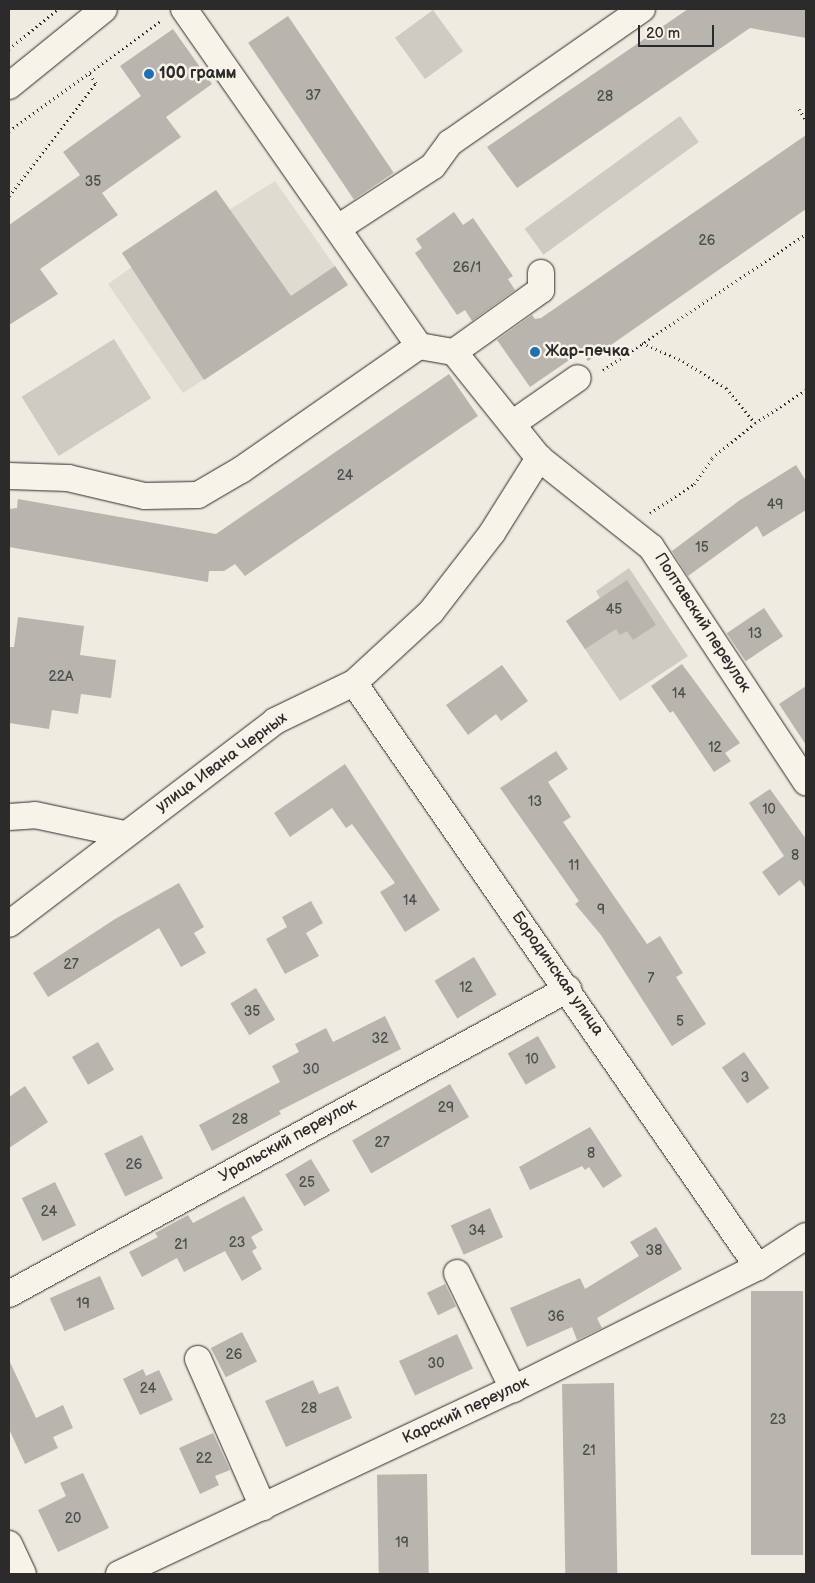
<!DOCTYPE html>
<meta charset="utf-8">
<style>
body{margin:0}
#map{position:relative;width:815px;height:1583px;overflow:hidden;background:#efebe0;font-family:"Balsamiq Sans",sans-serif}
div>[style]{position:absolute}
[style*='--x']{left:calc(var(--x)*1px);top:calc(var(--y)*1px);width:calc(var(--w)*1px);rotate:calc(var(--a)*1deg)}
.built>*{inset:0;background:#dedbd1}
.green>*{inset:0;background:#cfcbc2;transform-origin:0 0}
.building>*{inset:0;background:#b8b5ae;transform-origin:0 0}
.path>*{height:3px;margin-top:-1.5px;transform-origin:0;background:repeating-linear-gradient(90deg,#2b2b2b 0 1px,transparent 0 5px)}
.roads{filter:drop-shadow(0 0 1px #2b2b2b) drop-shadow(0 0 1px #2b2b2b)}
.minor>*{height:26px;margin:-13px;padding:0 13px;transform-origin:13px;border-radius:13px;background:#f7f3e8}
.dots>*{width:14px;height:14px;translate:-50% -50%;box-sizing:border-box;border:2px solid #f7f3e8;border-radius:50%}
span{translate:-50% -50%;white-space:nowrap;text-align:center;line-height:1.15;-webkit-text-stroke:5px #f7f3e8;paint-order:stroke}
.number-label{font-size:14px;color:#4e4e4c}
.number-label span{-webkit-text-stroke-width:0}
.poi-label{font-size:16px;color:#2b2b2b;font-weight:700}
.left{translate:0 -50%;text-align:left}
.street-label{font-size:16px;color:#2b2b2b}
.frame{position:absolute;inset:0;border:10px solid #2b2b2b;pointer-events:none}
.scale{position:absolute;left:638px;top:25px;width:76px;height:22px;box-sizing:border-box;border:2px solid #2b2b2b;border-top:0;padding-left:6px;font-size:15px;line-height:18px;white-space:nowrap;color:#2b2b2b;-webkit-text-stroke:4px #f7f3e8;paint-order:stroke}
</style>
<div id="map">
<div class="built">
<div style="clip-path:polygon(275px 181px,348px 285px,183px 393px,108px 284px,132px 267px,122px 253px,216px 190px,229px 210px)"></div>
</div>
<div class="green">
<div style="left:433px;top:10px;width:51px;height:47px;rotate:54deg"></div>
<div style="left:680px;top:116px;width:32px;height:192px;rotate:54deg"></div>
<div style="left:114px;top:339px;width:70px;height:109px;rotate:58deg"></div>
<div style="clip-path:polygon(629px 568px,688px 656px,620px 701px,566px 621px,600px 598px,596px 591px)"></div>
</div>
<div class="building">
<div style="clip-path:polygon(688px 9px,806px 9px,806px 38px,750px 28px,517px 188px,487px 147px)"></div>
<div style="left:288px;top:16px;width:189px;height:48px;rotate:56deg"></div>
<div style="clip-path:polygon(173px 29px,212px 84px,166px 117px,181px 137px,102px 193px,118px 215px,40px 269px,58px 294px,9px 325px,9px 225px,80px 175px,63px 152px,141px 96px,120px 66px)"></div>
<div style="clip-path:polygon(806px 135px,806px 209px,588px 361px,581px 352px,530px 387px,497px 340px,532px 315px,535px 319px,541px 318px)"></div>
<div style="clip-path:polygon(216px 190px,291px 296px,335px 266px,348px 285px,204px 380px,122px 253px)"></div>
<div style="clip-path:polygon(454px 212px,463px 225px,473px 218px,513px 276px,508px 279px,515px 290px,472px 321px,465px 310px,457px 315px,415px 253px,422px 248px,416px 239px)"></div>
<div style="clip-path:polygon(449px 374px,478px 416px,245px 576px,235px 564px,224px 571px,209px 571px,208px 582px,9px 547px,9px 509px,17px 508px,18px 499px,216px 534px)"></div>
<div style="clip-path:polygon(796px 465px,806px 481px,806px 510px,763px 537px,757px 526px,688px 576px,672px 551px,740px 500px)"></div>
<div style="clip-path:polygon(627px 580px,656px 625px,633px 640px,627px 631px,620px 635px,616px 629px,585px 649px,566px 621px)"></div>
<div style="left:764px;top:608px;width:34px;height:45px;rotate:56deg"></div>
<div style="clip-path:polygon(18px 617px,84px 626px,80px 655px,116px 660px,111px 698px,81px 694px,78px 714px,52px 710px,49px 729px,9px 723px,9px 647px,14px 647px)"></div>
<div style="clip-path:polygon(682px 664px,740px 743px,725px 753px,731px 761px,714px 772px,673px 711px,670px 713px,651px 686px)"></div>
<div style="clip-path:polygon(502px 665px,528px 701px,501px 721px,496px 714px,468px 735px,446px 705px)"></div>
<div style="clip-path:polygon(806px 686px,806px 745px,779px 704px)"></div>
<div style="clip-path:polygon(556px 751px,568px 769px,548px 782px,571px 817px,563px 822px,647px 944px,660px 936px,683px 973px,676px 977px,706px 1024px,672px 1046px,601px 935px,575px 904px,579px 901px,500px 788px)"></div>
<div style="clip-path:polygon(345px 764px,440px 910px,405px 932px,380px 892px,395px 883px,352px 824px,346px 828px,332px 808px,290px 837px,274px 813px)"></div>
<div style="clip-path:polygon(770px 789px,806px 839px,806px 889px,800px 880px,779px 896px,762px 872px,784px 856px,749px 803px)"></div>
<div style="clip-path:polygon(179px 883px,204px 927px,194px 933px,206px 953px,181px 967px,159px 928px,48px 997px,33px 973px,115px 919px)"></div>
<div style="clip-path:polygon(311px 901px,323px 923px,306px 933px,319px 956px,285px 974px,266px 939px,287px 927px,282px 917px)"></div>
<div style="left:474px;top:957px;width:44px;height:46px;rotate:59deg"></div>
<div style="left:256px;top:988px;width:37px;height:30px;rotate:59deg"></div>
<div style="clip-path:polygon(385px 1016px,401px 1049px,279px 1111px,281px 1114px,212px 1151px,199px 1125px,280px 1082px,272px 1066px,299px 1052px,295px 1044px,326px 1028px,333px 1042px)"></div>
<div style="left:538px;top:1036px;width:36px;height:35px;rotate:60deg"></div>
<div style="left:98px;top:1042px;width:32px;height:30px;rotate:60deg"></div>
<div style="left:744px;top:1052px;width:44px;height:27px;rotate:55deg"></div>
<div style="left:450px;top:1084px;width:38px;height:113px;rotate:60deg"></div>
<div style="clip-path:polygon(25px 1086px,48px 1122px,9px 1148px,9px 1097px)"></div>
<div style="clip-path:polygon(590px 1127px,622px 1176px,603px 1188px,589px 1167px,585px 1170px,582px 1166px,530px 1190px,519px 1167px)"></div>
<div style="left:142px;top:1135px;width:48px;height:42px;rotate:64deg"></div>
<div style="left:311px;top:1159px;width:37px;height:30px;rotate:59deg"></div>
<div style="left:55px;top:1182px;width:48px;height:37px;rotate:64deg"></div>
<div style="clip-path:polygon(244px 1196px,263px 1230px,251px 1237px,257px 1248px,252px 1251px,262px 1269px,242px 1281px,225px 1251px,184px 1272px,177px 1258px,142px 1277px,129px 1252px,158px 1237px,155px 1233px,188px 1215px,193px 1223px)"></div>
<div style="left:490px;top:1208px;width:32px;height:43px;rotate:66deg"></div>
<div style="clip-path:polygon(656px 1227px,682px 1269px,597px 1318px,602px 1328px,577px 1340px,572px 1327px,527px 1347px,510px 1308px,580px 1278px,585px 1289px,639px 1256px,630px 1242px)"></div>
<div style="left:100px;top:1276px;width:36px;height:55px;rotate:66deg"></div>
<div style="left:445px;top:1284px;width:25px;height:20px;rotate:64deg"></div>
<div style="left:751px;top:1291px;width:52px;height:264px"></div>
<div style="left:242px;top:1332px;width:33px;height:35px;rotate:63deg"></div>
<div style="left:457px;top:1334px;width:38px;height:64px;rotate:65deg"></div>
<div style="clip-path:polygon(9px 1360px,36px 1418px,63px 1405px,73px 1428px,53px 1437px,58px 1448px,25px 1464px,9px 1429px)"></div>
<div style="clip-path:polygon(143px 1369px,146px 1376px,159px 1370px,173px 1400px,140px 1415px,123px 1379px)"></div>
<div style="clip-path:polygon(313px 1380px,319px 1394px,338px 1386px,352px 1418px,286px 1447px,265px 1401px)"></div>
<div style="left:614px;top:1383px;width:191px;height:52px;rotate:89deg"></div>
<div style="clip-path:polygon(213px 1433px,230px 1470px,215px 1476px,219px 1485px,200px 1494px,179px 1448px)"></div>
<div style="clip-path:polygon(83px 1473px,109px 1528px,58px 1552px,38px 1510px,66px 1496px,60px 1483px)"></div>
<div style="left:427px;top:1474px;width:100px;height:50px;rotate:89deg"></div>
</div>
<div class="path">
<div style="--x:9;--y:49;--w:63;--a:-39.2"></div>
<div style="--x:799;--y:109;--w:13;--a:58"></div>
<div style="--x:9;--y:131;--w:189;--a:-36"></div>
<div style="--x:9;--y:196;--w:143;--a:-52.4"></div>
<div style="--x:96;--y:83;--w:12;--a:-125"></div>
<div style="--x:642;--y:343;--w:45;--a:23.7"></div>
<div style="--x:683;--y:361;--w:51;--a:32.1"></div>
<div style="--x:726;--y:388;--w:45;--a:50.4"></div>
<div style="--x:603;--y:370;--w:244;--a:-33.8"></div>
<div style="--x:650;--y:513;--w:53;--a:-33.4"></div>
<div style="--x:694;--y:484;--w:32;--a:-55"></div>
<div style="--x:712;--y:458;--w:55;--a:-39.1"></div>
<div style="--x:755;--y:423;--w:61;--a:-32.9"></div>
</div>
<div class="roads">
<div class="minor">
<div style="--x:184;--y:9;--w:411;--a:55.1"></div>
<div style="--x:9;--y:86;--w:122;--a:-39"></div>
<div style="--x:338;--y:228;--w:113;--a:-33.1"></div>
<div style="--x:433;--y:166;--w:29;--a:-54"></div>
<div style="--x:450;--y:143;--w:234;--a:-34.9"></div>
<div style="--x:454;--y:352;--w:136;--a:51.3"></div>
<div style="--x:539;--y:458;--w:143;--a:38.5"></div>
<div style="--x:651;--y:547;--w:282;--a:56.6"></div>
<div style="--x:512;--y:424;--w:80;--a:-34.9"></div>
<div style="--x:9;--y:476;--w:59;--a:1.9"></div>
<div style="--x:68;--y:478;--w:79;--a:13.2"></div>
<div style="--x:145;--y:496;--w:53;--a:-1.1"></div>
<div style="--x:198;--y:495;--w:50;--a:-30.2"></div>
<div style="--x:241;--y:470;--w:217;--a:-34.9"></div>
<div style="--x:419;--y:346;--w:36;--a:10"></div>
<div style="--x:454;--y:352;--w:107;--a:-35.5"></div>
<div style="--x:541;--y:290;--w:17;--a:-90"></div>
<div style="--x:354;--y:683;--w:710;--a:55.33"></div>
<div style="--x:9;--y:817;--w:26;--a:-4"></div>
<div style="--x:35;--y:815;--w:91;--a:12.1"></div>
<div style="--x:9;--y:924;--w:335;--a:-37.3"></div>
<div style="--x:275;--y:721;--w:88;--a:-25.7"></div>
<div style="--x:354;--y:683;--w:105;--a:-42.7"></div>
<div style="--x:431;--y:612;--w:100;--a:-52.3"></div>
<div style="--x:492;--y:533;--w:89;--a:-57.9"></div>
<div style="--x:457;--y:1273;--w:129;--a:64.2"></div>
<div style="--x:9;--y:1294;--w:637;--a:-28.62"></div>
<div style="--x:198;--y:1359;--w:162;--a:66.3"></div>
<div style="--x:9;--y:1544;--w:33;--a:65"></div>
<div style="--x:119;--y:1574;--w:435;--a:-25.2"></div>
<div style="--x:513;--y:1389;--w:274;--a:-26.5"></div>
<div style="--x:758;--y:1267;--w:57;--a:-32.9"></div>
</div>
</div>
<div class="dots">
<div style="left:149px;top:74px;background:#1f6fb2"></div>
<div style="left:535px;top:352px;background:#1f6fb2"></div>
</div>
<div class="number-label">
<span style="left:313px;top:96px">37</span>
<span style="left:605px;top:97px">28</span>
<span style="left:93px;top:182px">35</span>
<span style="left:707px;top:241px">26</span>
<span style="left:467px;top:268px">26/1</span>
<span style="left:345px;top:476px">24</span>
<span style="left:775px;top:505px">49</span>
<span style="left:702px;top:548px">15</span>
<span style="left:614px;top:610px">45</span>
<span style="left:755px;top:634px">13</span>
<span style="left:61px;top:677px">22А</span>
<span style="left:679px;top:694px">14</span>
<span style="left:715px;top:748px">12</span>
<span style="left:535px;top:802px">13</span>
<span style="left:769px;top:810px">10</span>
<span style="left:795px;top:856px">8</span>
<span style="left:574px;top:866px">11</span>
<span style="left:410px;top:901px">14</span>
<span style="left:601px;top:910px">9</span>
<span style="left:71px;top:965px">27</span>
<span style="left:651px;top:979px">7</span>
<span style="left:466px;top:988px">12</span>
<span style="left:252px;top:1012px">35</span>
<span style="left:680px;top:1022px">5</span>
<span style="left:380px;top:1039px">32</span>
<span style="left:532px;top:1060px">10</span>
<span style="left:311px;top:1070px">30</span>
<span style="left:745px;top:1078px">3</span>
<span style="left:446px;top:1108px">29</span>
<span style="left:240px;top:1120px">28</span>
<span style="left:382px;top:1143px">27</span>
<span style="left:591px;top:1154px">8</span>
<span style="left:134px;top:1165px">26</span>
<span style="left:307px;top:1183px">25</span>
<span style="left:49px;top:1212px">24</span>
<span style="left:477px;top:1231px">34</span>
<span style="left:237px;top:1243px">23</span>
<span style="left:181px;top:1245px">21</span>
<span style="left:654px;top:1251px">38</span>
<span style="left:83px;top:1304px">19</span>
<span style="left:556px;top:1317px">36</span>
<span style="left:234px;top:1355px">26</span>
<span style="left:436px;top:1364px">30</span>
<span style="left:148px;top:1389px">24</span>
<span style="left:309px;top:1409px">28</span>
<span style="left:778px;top:1420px">23</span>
<span style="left:589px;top:1451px">21</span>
<span style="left:204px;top:1459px">22</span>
<span style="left:73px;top:1519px">20</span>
<span style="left:402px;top:1543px">19</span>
</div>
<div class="poi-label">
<span class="left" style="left:159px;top:74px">100 грамм</span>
<span class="left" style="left:545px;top:352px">Жар-печка</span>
</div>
<div class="street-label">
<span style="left:702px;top:623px;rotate:57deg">Полтавский переулок</span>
<span style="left:222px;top:763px;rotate:-36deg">улица Ивана Черных</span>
<span style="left:557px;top:974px;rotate:55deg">Бородинская улица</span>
<span style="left:288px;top:1141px;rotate:-29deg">Уральский переулок</span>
<span style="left:466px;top:1411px;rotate:-25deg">Карский переулок</span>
</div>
<div class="frame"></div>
<div class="scale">20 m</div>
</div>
